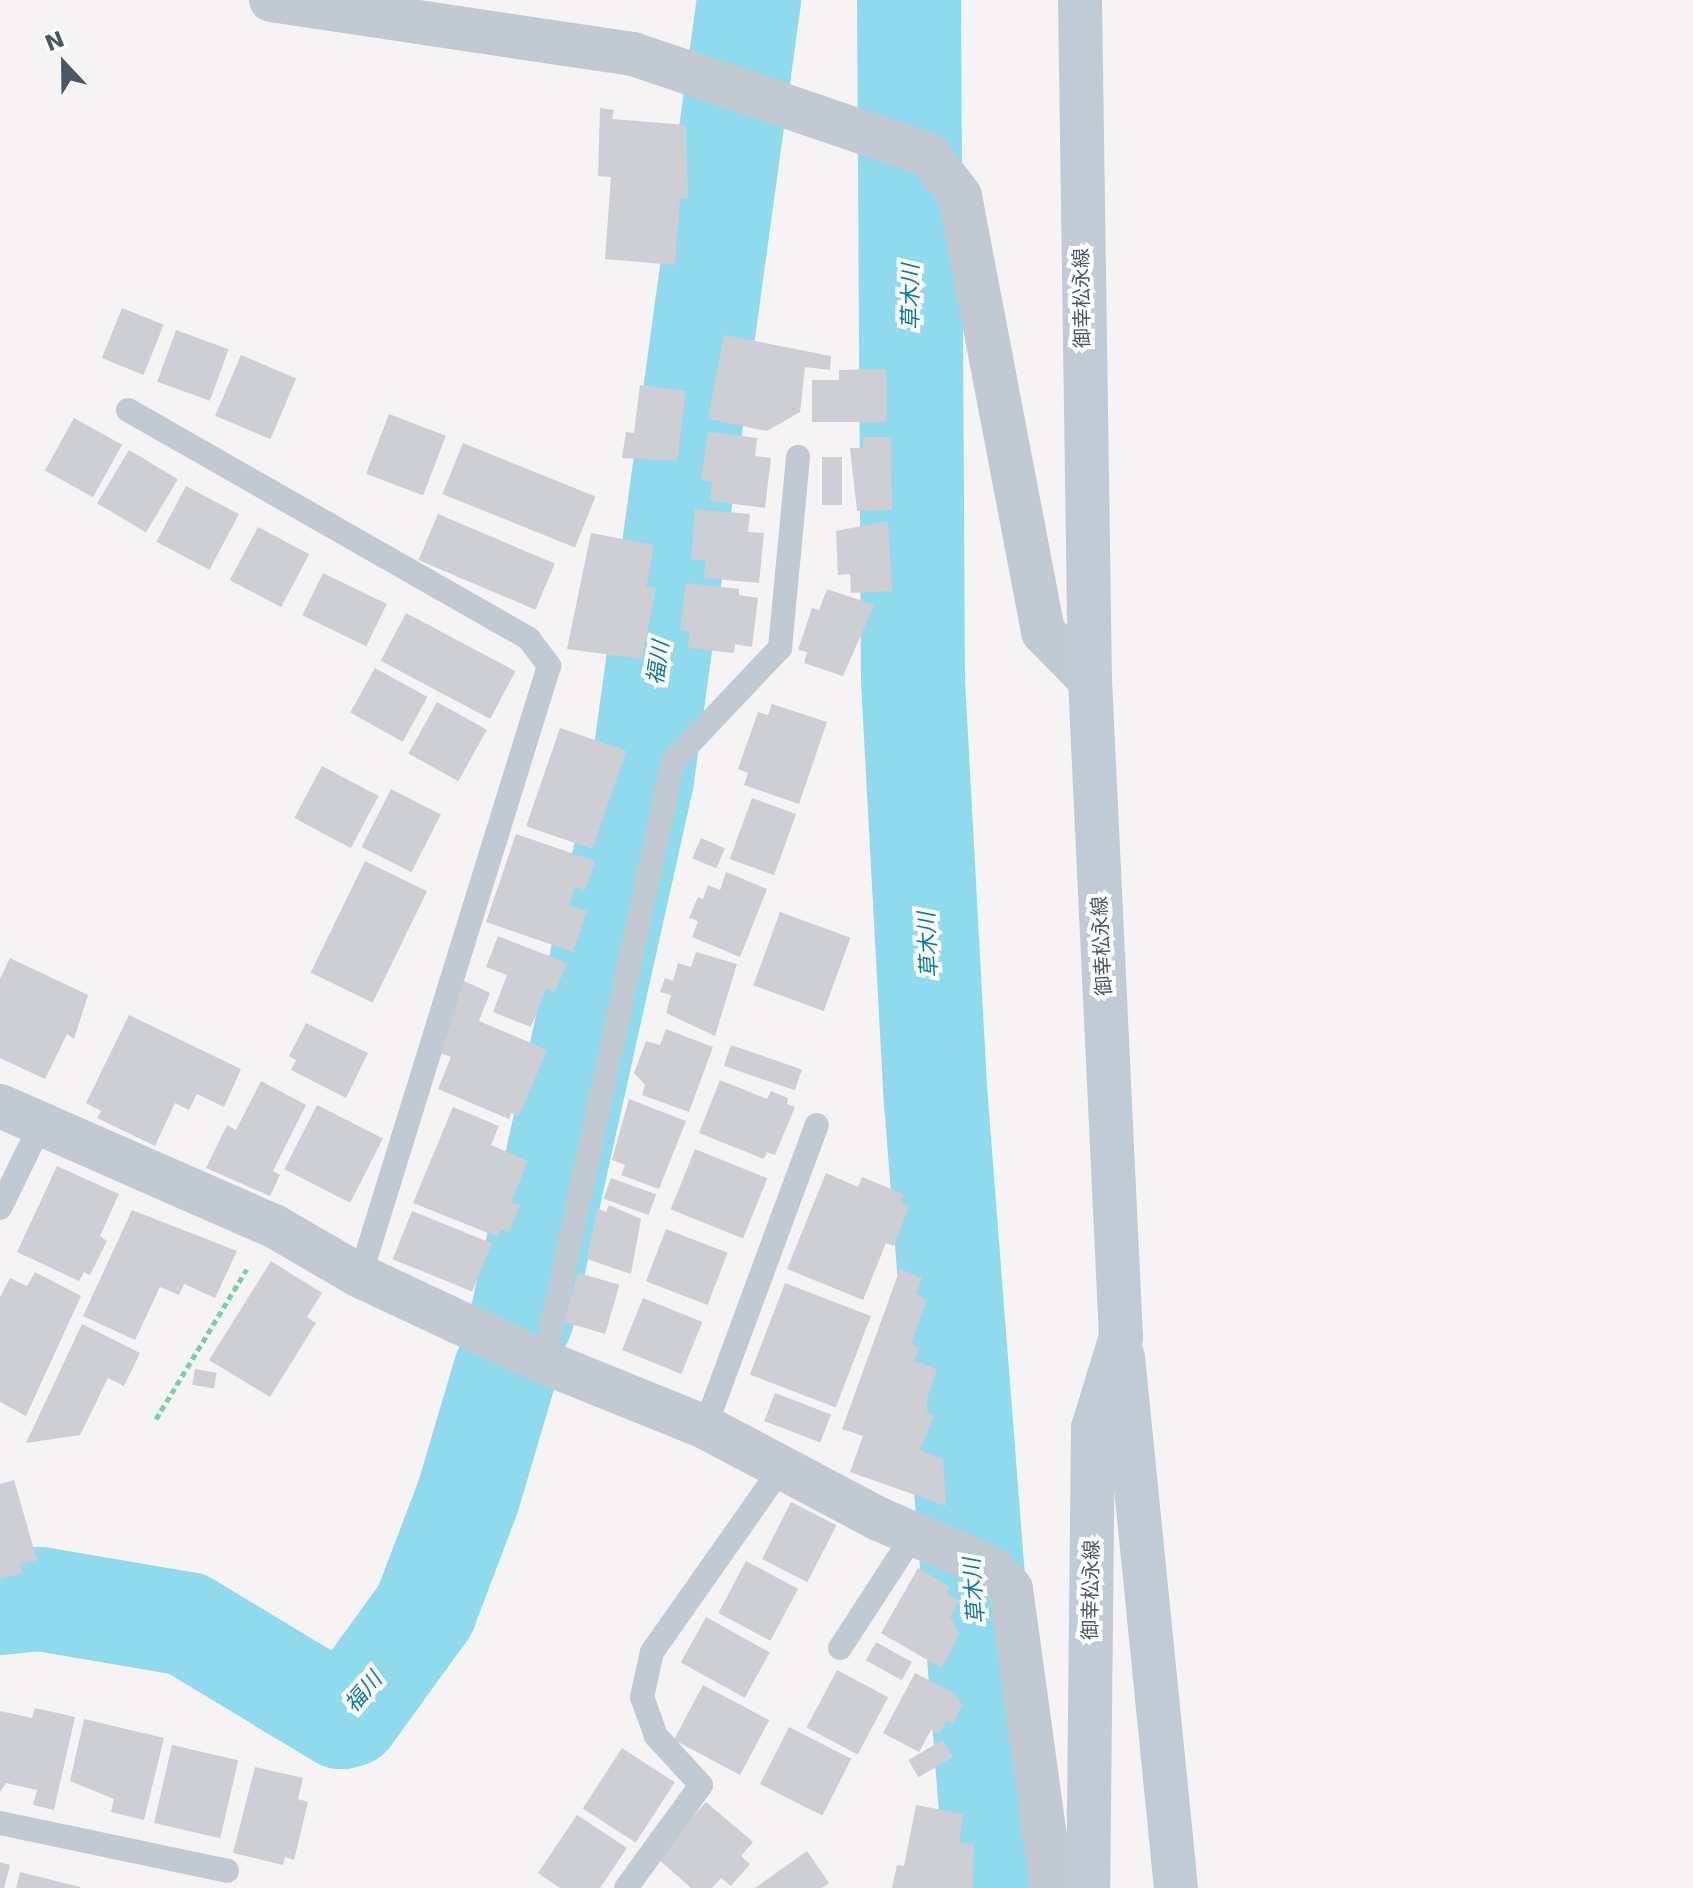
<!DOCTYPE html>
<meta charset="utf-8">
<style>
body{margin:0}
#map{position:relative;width:1693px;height:1888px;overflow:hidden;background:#f5f3f3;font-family:"DejaVu Sans","Noto Sans JP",sans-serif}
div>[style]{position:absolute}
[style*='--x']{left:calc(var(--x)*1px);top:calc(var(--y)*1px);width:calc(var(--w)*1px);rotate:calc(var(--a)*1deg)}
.river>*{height:104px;margin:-52px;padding:0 52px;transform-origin:52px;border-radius:52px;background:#90daee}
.building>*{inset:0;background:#cdcfd5;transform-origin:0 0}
.path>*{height:5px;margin-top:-2.5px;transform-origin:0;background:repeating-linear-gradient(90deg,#7ad0a6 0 6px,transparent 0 10px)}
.lane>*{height:24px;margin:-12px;padding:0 12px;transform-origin:12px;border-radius:12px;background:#c1cad2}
.street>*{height:44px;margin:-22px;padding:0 22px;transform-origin:22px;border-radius:22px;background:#c1cad2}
.secondary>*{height:44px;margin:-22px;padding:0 22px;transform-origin:22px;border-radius:22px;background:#c1cbd6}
span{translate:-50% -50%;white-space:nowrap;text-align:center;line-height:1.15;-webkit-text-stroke:8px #fff;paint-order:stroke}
.street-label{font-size:20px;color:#4a5661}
.water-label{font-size:22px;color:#0c7c9b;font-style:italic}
.north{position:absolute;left:24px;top:24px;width:80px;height:80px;-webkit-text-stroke:6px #fff;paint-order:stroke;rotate:338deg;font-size:22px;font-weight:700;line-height:32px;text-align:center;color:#4a5661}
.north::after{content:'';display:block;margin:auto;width:28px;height:36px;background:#4a5661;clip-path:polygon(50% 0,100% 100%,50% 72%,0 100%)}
</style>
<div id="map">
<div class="river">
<div style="--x:909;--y:0;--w:681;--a:89.66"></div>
<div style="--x:913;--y:681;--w:421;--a:86.9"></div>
<div style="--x:936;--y:1101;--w:789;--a:85.57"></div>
<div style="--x:522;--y:1317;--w:551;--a:-77.43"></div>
<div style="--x:642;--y:779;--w:786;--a:-82.18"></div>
<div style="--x:0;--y:1603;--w:40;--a:-5.7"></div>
<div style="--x:40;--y:1599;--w:149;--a:9.7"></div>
<div style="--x:187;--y:1624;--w:180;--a:31.1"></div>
<div style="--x:341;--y:1717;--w:8;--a:-14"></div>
<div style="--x:349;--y:1715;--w:130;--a:-54.1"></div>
<div style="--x:425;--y:1610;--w:121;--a:-69.2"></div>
<div style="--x:468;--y:1497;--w:130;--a:-73.5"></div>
</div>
<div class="building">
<div style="clip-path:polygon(600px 108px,614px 110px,612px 119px,686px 125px,688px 199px,680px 198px,675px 265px,605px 259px,611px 177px,598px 176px)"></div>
<div style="left:122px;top:308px;width:45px;height:54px;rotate:22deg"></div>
<div style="left:176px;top:330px;width:56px;height:55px;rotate:20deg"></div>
<div style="clip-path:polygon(724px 335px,831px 356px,830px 370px,805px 367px,800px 412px,767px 431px,708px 419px)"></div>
<div style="left:241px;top:355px;width:60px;height:66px;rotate:23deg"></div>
<div style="clip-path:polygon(886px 369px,886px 422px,812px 422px,812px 380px,839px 380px,839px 370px)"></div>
<div style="clip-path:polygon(640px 385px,686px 391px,677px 461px,622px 458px,626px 432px,634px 433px)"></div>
<div style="left:389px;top:414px;width:61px;height:64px;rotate:21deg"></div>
<div style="left:74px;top:418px;width:55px;height:60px;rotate:29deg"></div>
<div style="clip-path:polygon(708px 432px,757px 438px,755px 456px,771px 458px,765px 508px,710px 501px,712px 481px,701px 480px)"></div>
<div style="clip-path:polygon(863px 437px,891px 437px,892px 510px,857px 511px,850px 448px,863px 448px)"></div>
<div style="left:463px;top:443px;width:143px;height:55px;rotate:22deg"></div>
<div style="left:129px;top:450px;width:57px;height:62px;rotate:31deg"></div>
<div style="left:822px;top:457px;width:20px;height:48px"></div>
<div style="left:186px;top:486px;width:60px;height:63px;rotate:28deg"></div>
<div style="clip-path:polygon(695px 509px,750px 514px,748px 532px,764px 533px,759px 583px,704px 578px,706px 560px,691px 559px)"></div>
<div style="left:438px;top:514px;width:127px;height:50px;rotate:23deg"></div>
<div style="clip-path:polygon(888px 521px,892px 591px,851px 593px,850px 574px,838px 575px,836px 531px)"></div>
<div style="left:258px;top:527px;width:58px;height:60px;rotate:28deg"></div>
<div style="clip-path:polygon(591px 533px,654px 545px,646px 586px,656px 588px,642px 659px,567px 649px)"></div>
<div style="left:323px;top:573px;width:71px;height:47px;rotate:26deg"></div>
<div style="clip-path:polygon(686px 583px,739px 589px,739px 595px,758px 598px,752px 647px,735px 644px,734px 653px,688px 648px,690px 632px,680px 630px)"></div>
<div style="clip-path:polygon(827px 589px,874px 605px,843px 676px,804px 663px,807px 652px,798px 650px,812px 608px,819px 610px)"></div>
<div style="left:406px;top:613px;width:124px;height:54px;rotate:28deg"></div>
<div style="left:375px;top:668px;width:60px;height:51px;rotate:29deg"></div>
<div style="left:437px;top:702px;width:57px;height:59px;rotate:29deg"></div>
<div style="clip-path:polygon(772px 704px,827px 722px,799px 804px,744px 785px,748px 773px,738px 769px,758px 712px,768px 715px)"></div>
<div style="left:560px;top:728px;width:70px;height:104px;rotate:19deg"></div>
<div style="left:322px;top:766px;width:64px;height:59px;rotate:28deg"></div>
<div style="left:391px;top:789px;width:56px;height:65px;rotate:27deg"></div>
<div style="left:752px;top:798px;width:47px;height:65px;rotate:20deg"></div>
<div style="clip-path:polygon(516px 834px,595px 861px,585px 890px,575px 887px,569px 905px,587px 911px,573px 952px,486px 922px)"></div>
<div style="left:701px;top:838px;width:26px;height:22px;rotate:23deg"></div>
<div style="left:365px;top:861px;width:69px;height:124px;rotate:26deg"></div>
<div style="clip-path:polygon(726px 872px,767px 889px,740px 957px,692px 937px,698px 921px,689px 918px,698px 897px,703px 899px,708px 885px,720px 890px)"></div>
<div style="left:780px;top:912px;width:75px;height:78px;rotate:20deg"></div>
<div style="clip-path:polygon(498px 936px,567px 963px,555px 992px,546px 989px,531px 1027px,493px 1012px,507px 975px,486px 967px)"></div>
<div style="clip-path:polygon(696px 952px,737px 964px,715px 1036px,666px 1013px,671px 995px,660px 992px,665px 978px,673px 981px,678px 963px,691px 967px)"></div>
<div style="clip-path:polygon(10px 958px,88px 995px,74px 1039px,67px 1034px,45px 1079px,0 1058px,0 979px)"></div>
<div style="clip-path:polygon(464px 981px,490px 993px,479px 1021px,547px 1050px,519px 1116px,511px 1113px,509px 1119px,438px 1089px,451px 1057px,436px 1051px)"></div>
<div style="clip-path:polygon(129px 1015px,241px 1069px,224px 1107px,197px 1094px,189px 1110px,175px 1103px,155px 1146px,97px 1118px,101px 1111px,86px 1103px)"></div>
<div style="clip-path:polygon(306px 1023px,368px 1053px,346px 1098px,291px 1070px,296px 1060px,289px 1056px)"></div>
<div style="clip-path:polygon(666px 1029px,713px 1047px,689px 1112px,642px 1095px,645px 1085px,634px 1073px,646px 1041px,660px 1045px)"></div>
<div style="left:731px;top:1045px;width:75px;height:22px;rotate:19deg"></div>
<div style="clip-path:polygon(720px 1080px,767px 1099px,771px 1091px,788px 1098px,787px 1104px,795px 1107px,775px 1155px,767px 1152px,764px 1159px,699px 1133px)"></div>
<div style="clip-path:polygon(261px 1081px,306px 1105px,273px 1171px,280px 1175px,270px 1196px,206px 1168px,227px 1125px,236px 1130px)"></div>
<div style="clip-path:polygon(629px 1099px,686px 1121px,659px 1189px,621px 1175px,625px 1165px,612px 1160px)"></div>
<div style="left:317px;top:1105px;width:74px;height:72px;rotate:27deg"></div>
<div style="clip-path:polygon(453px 1107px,499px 1126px,491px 1145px,528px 1161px,511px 1202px,520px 1205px,509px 1232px,501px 1229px,498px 1237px,413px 1203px)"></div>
<div style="left:695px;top:1149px;width:78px;height:65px;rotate:22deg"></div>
<div style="clip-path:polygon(57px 1166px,119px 1194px,100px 1236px,107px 1241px,90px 1275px,84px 1272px,79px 1281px,17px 1252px)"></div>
<div style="clip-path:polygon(826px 1173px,858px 1187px,862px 1177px,904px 1194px,900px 1203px,909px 1206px,894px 1246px,886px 1243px,863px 1300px,787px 1269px)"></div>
<div style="left:611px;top:1178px;width:48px;height:22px;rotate:20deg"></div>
<div style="clip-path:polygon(609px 1205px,641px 1219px,631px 1274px,587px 1259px,597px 1208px,606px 1212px)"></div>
<div style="clip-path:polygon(132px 1210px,237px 1251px,215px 1298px,184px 1284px,179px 1295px,160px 1287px,135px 1340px,83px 1316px)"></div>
<div style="left:412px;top:1211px;width:86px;height:52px;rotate:22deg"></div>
<div style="left:666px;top:1229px;width:66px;height:56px;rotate:21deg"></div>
<div style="clip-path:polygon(271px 1261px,322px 1293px,307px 1317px,316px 1323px,270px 1397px,209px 1360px)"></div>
<div style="clip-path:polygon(900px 1269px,922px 1278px,916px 1294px,927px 1299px,911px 1344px,919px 1347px,914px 1361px,937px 1369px,927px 1399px,927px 1413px,934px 1415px,920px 1450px,943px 1459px,946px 1506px,850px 1472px,863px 1436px,842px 1429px)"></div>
<div style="clip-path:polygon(35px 1272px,81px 1296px,26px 1416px,0 1402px,0 1297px,10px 1278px,27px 1286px)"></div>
<div style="left:578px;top:1273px;width:43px;height:51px;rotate:16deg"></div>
<div style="left:785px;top:1283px;width:92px;height:98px;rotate:21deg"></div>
<div style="left:643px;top:1298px;width:64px;height:56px;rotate:22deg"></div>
<div style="clip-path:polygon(82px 1324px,140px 1353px,124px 1386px,108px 1378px,80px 1435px,26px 1443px)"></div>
<div style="left:195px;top:1369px;width:22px;height:16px;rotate:10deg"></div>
<div style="left:775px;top:1393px;width:60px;height:30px;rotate:21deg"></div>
<div style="clip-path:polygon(14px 1480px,37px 1560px,20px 1565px,23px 1573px,0 1579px,0 1484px)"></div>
<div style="left:791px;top:1502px;width:51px;height:64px;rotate:27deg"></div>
<div style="left:746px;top:1561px;width:59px;height:59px;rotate:28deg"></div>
<div style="clip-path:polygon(918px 1568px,950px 1587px,946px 1594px,959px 1601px,950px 1617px,960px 1634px,941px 1668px,881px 1633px)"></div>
<div style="left:706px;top:1617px;width:73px;height:52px;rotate:29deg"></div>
<div style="left:876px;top:1642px;width:41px;height:21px;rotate:29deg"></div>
<div style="left:837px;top:1670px;width:58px;height:65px;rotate:28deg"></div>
<div style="clip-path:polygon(915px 1673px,955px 1693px,962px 1705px,953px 1725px,946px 1721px,939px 1734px,931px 1730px,919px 1752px,883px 1733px)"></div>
<div style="left:703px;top:1685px;width:75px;height:62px;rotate:28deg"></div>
<div style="clip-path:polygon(35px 1708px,75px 1717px,54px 1810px,33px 1805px,37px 1790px,6px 1783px,0 1792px,0 1711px,32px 1718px)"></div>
<div style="clip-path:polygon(84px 1719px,164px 1738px,144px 1820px,111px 1812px,114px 1799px,70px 1781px)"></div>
<div style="left:789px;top:1727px;width:70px;height:64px;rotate:27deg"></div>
<div style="left:943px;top:1740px;width:20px;height:40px;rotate:60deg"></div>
<div style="left:172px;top:1745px;width:68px;height:80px;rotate:13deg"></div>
<div style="left:622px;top:1748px;width:63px;height:72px;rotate:33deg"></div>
<div style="clip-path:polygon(255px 1767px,303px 1778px,298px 1799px,308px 1802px,294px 1860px,285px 1857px,283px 1865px,233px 1853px)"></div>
<div style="clip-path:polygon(706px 1802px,753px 1842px,741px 1856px,750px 1864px,731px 1886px,721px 1878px,712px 1888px,691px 1888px,657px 1858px)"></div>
<div style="clip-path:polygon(916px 1805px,963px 1814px,959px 1842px,974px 1845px,973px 1888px,892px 1888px,897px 1865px,904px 1866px)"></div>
<div style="clip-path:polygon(577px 1815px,627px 1848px,600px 1888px,560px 1888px,538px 1873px)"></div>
<div style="clip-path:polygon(807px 1851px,829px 1883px,822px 1888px,755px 1888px)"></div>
<div style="clip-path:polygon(0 1862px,10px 1865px,4px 1888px,0 1888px)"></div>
<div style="clip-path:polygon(20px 1872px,80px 1887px,80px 1888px,16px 1888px)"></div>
</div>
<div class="path">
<div style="--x:156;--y:1419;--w:175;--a:-58.8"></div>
</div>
<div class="lane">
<div style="--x:128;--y:410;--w:462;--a:29.7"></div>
<div style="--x:529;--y:639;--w:34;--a:53"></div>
<div style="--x:549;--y:666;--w:639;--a:107.21"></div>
<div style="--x:0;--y:1208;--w:91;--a:-64"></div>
<div style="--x:544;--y:1362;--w:615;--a:-77.89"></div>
<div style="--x:673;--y:761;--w:156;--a:-46.6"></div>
<div style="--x:780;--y:648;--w:192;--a:-84.6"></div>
<div style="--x:705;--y:1427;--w:322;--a:-69.7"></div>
<div style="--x:840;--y:1648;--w:136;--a:-57"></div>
<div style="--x:0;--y:1823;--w:232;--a:11.9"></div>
<div style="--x:626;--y:1888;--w:127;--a:-53.9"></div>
<div style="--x:701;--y:1785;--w:67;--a:-132.6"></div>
<div style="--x:656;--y:1736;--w:41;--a:-109.7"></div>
<div style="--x:642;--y:1697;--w:46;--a:-77.5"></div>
<div style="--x:652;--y:1652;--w:226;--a:-54.9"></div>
</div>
<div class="street">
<div style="--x:271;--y:0;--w:366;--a:8.5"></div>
<div style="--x:633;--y:54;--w:313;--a:18.8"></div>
<div style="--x:929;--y:155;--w:51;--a:52.9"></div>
<div style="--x:960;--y:196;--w:444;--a:79.2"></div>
<div style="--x:1043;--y:632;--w:67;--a:45.6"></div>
<div style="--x:0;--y:1106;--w:299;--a:23.7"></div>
<div style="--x:274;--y:1226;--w:99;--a:30.2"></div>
<div style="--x:360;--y:1276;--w:203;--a:25.1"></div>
<div style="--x:544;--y:1362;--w:174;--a:22"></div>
<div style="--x:705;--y:1427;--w:197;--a:27.9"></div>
<div style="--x:879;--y:1519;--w:120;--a:23.6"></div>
<div style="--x:989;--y:1567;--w:31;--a:45"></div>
<div style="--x:1011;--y:1589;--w:302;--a:82.2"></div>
</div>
<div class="secondary">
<div style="--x:1080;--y:0;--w:680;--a:89.16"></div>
<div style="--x:1090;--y:680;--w:658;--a:87.3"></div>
<div style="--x:1121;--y:1337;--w:95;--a:107.1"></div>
<div style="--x:1093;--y:1428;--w:460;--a:90.6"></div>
<div style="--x:1123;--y:1357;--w:534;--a:84.3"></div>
</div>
<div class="street-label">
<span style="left:1082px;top:298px;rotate:-91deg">御幸松永線</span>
<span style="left:1102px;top:946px;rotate:-93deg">御幸松永線</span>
<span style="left:1091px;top:1590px;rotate:-89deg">御幸松永線</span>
</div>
<div class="water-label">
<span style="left:911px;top:297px;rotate:-90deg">草木川</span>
<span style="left:658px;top:663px;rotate:-82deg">福川</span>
<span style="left:928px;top:945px;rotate:-93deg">草木川</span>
<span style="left:974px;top:1591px;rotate:-94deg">草木川</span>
<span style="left:363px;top:1692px;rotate:-50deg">福川</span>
</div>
<div class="north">N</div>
</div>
